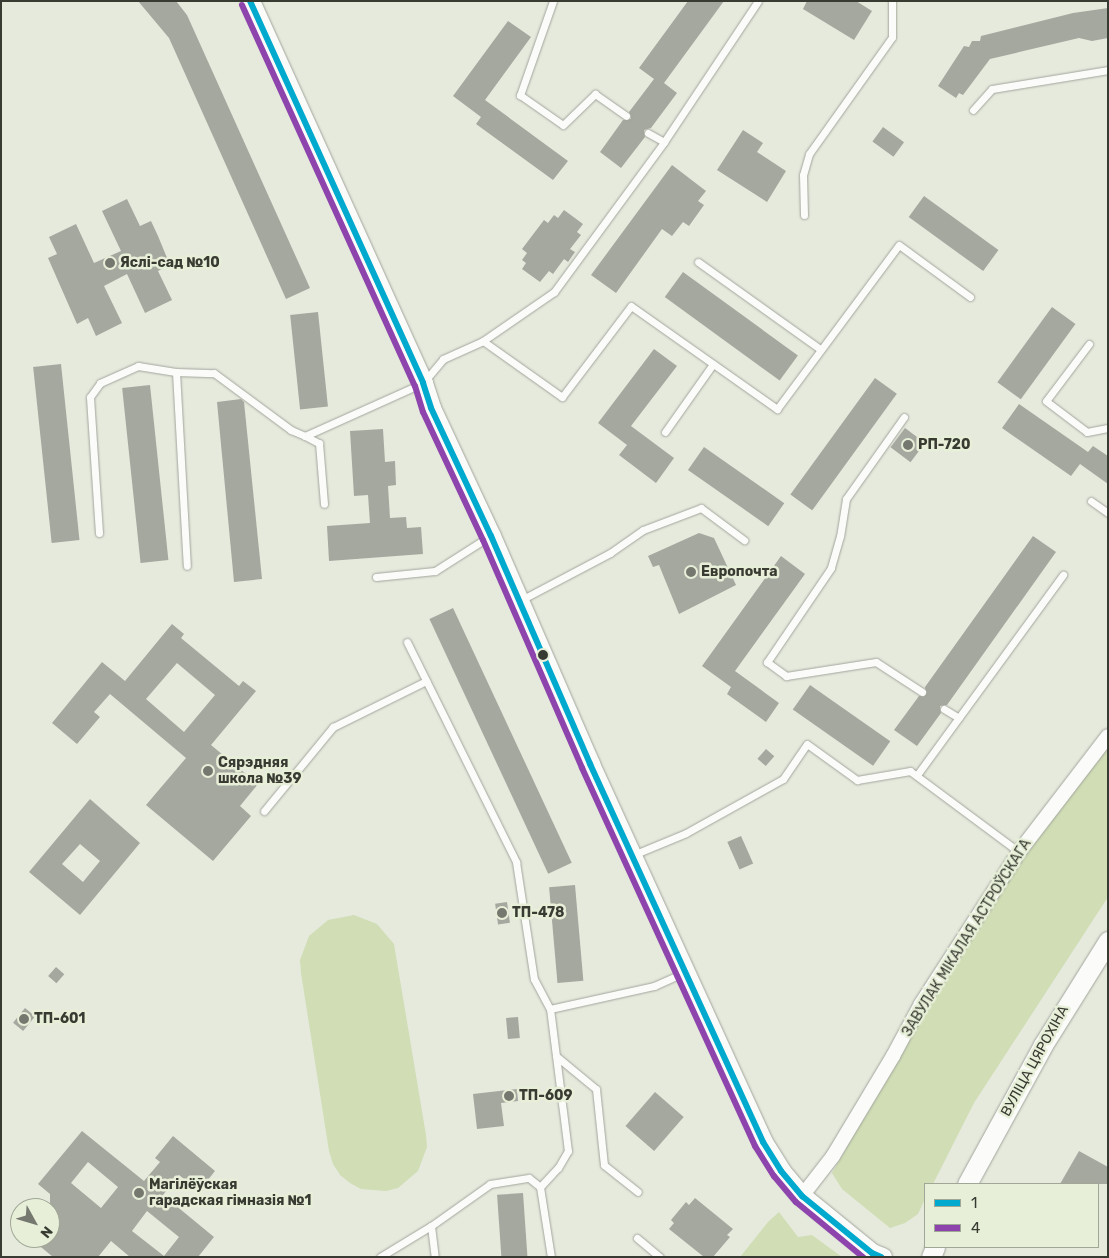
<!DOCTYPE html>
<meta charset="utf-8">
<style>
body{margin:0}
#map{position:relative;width:1109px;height:1258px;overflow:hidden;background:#e6eadd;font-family:Rubik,sans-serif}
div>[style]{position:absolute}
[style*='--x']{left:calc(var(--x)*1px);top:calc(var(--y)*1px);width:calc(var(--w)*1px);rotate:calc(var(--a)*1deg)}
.green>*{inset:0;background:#d0ddb5}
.building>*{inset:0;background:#a5a89f;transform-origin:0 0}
.roads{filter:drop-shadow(0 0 1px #a2a59c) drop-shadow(0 0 1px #a2a59c)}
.lane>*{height:7px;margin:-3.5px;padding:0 3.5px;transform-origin:3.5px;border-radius:3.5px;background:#fbfcfa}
.street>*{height:14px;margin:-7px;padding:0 7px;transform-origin:7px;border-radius:7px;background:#fbfcfa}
.secondary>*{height:19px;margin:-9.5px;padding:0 9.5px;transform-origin:9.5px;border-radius:9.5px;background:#fbfcfa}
.bus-1>*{height:6px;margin:-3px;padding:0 3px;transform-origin:3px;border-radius:3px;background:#00a9ce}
.bus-2>*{height:6px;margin:-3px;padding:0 3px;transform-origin:3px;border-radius:3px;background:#8e44ad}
.dots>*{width:14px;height:14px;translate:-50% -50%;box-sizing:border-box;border:2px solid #e7efd8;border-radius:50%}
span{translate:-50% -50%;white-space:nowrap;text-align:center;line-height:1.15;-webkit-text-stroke:5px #e7efd8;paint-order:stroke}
.poi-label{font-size:14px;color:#383b32;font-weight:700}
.left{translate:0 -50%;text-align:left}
.street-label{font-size:14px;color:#383b32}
.frame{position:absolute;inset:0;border:2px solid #383b32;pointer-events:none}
.legend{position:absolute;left:924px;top:1183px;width:175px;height:65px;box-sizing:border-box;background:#e7efd8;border:1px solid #a1a796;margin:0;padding:6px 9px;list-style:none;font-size:15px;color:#383b32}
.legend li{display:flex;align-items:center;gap:10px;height:25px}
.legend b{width:25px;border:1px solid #a1a796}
.north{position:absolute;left:10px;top:1198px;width:50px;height:50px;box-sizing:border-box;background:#e7efd8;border:1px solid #a1a796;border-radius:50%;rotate:129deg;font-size:14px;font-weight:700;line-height:20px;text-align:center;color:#383b32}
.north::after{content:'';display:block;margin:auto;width:18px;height:22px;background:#75786e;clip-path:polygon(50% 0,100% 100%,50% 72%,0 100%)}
</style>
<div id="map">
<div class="green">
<div style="clip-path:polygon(1108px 743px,1108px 897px,974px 1103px,933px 1184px,925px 1184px,925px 1199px,918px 1214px,905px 1223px,890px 1228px,842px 1189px,832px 1173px,980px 916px)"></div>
<div style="clip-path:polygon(354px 915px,377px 924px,394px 944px,426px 1135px,427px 1147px,418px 1171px,398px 1188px,386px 1191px,361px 1189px,350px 1183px,340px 1175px,333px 1164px,329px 1151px,301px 973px,300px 960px,309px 936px,328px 920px)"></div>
<div style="clip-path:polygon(779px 1212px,798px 1237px,812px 1235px,842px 1257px,740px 1257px,768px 1222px)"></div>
</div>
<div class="building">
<div style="clip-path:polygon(138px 1px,176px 1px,187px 15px,310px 288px,286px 299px,169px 38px)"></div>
<div style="clip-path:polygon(688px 1px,724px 1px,664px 83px,677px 93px,651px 128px,644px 130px,645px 137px,621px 168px,600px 152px,623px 120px,631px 119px,629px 112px,654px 79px,639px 68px)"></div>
<div style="clip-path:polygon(807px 1px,856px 1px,872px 11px,854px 40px,803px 9px)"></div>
<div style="clip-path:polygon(1108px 8px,1108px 38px,1092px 41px,1079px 38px,990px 59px,963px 95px,959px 93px,956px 98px,938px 86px,964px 46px,969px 47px,972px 41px,980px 41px,981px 36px,1073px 13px)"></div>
<div style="clip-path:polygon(508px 21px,531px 37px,485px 100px,568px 161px,553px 180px,476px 124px,481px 117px,453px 96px)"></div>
<div style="left:883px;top:127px;width:26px;height:18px;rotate:36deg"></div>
<div style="clip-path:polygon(743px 130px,763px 143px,757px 152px,786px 171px,767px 202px,717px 170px)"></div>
<div style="clip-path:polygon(672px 165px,706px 191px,698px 201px,704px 205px,689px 226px,683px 222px,672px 236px,662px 229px,616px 293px,591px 275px)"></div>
<div style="left:924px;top:196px;width:92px;height:26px;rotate:36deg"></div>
<div style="clip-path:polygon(127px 199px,140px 226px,151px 221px,158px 236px,170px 265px,158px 271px,172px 300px,145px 313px,127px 274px,104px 286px,122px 323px,96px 336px,88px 318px,77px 324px,48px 258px,57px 254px,49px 237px,76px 224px,94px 263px,121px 251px,102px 211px)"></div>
<div style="clip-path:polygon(564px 210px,583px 224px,577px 232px,581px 235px,570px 249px,575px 252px,568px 262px,564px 259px,553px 274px,549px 271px,540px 282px,522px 269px,526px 263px,522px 260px,527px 253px,522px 249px,544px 220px,548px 223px,554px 215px,558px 218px)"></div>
<div style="left:683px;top:272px;width:142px;height:31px;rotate:36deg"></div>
<div style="left:1052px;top:307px;width:29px;height:93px;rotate:36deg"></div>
<div style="left:318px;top:312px;width:95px;height:28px;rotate:84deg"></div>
<div style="clip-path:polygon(654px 349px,677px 366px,631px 426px,674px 458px,656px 483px,619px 455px,627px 445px,598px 423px)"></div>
<div style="left:61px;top:364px;width:177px;height:28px;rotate:84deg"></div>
<div style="left:875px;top:378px;width:27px;height:144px;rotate:36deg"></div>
<div style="left:150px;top:385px;width:176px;height:28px;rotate:84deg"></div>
<div style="clip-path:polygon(241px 399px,244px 402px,262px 579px,234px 582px,217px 402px)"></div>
<div style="clip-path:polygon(1019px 404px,1088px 452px,1093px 446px,1108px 456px,1108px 484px,1080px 464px,1071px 476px,1002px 428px)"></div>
<div style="left:905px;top:428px;width:25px;height:24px;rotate:37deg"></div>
<div style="clip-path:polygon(383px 429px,385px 462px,395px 461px,396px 485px,388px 486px,390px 518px,406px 517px,407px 528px,421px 527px,423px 554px,329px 561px,327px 526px,370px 523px,368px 495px,354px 496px,350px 431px)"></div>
<div style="left:704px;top:447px;width:98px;height:28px;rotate:35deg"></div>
<div style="clip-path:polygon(699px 533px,714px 538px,736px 585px,679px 614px,659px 565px,653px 567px,648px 556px)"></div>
<div style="clip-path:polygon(1033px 536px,1056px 552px,947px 705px,940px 706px,941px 713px,917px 746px,894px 730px,919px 696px,926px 695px,925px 687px)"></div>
<div style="clip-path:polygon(781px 556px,805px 574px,735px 671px,779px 703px,766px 722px,727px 694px,731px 687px,702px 666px)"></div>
<div style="left:453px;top:608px;width:281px;height:26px;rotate:65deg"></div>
<div style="clip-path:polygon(evenodd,172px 624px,184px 634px,181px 638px,239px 686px,243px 681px,256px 691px,211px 745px,258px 784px,240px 806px,251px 816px,213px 861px,146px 805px,186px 758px,110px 694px,94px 712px,100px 717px,77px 744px,52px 723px,102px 662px,125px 681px,172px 624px,177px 663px,215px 695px,184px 732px,146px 699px,177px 663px)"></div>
<div style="left:810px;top:685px;width:98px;height:30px;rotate:35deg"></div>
<div style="left:766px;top:749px;width:11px;height:13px;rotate:41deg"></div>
<div style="clip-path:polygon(evenodd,90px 799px,140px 843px,80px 915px,29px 872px,90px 799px,80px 844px,100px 861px,83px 882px,62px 864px,80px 844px)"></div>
<div style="left:741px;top:836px;width:30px;height:15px;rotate:66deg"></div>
<div style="left:575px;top:885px;width:96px;height:26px;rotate:85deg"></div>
<div style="left:507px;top:902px;width:21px;height:12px;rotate:82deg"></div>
<div style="left:56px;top:967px;width:11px;height:12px;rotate:41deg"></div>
<div style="left:25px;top:1008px;width:13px;height:19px;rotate:39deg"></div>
<div style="left:518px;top:1017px;width:21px;height:12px;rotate:85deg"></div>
<div style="clip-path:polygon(517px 1089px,518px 1101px,501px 1103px,504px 1126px,477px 1129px,473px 1094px)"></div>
<div style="left:655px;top:1092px;width:38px;height:45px;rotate:41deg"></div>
<div style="clip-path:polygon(evenodd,82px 1131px,144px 1181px,160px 1162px,155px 1158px,173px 1136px,215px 1171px,199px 1191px,179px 1175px,163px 1195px,214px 1237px,198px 1257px,130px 1257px,111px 1241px,98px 1257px,53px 1257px,30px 1238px,50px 1238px,50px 1194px,38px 1184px,82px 1131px,88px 1162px,118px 1187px,101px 1208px,71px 1183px,88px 1162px,82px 1131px,147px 1211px,179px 1237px,164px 1256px,132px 1231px,147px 1211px)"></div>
<div style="clip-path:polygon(1079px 1151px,1108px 1167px,1108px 1184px,1060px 1184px)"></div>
<div style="left:523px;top:1193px;width:64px;height:26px;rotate:86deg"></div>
<div style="clip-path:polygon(695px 1198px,733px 1229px,727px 1235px,730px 1237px,713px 1257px,704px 1257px,669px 1229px,674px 1223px,671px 1220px,686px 1202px,689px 1205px)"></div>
</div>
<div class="roads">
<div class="lane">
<div style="--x:553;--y:1;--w:100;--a:109.3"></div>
<div style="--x:520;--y:95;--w:52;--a:34.9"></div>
<div style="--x:563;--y:125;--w:45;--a:-44.1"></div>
<div style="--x:595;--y:94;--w:38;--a:35"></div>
<div style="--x:973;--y:110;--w:28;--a:-48"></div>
<div style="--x:992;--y:89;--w:118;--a:-9.3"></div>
<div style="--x:648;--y:133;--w:18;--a:29"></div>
<div style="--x:804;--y:215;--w:40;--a:-91.4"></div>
<div style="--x:803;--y:175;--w:22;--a:-74"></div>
<div style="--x:809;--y:154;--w:143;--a:-54.6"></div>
<div style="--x:892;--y:37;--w:36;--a:-90"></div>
<div style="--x:698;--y:262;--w:150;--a:35.5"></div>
<div style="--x:483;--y:341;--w:97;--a:35.3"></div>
<div style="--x:562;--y:397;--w:114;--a:-52.8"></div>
<div style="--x:631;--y:306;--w:179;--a:35.2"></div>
<div style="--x:777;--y:409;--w:204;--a:-53.4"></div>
<div style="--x:899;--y:245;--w:88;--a:36.2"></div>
<div style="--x:1089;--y:344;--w:71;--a:127"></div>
<div style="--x:1046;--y:401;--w:51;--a:37.1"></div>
<div style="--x:1087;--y:432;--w:21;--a:-11"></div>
<div style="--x:176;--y:372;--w:194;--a:86.8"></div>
<div style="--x:904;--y:417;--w:100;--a:125.3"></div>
<div style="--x:846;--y:499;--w:37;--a:99"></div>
<div style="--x:840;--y:536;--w:33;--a:106"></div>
<div style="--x:831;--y:568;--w:114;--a:124.2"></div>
<div style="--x:767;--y:662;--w:24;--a:36"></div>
<div style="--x:786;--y:676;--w:91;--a:-8.8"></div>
<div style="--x:876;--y:662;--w:55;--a:33.1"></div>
<div style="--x:665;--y:432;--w:83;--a:-54.8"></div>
<div style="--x:305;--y:436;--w:16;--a:27"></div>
<div style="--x:319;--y:443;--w:61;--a:85.3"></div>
<div style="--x:1091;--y:501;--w:21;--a:35"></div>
<div style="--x:99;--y:533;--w:136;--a:-93.8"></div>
<div style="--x:90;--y:397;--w:17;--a:-54"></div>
<div style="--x:100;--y:383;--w:42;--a:-24.1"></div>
<div style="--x:138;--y:366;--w:38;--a:9"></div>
<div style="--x:176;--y:372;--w:38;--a:2"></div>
<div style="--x:214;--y:373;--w:96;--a:36.5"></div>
<div style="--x:291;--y:430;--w:15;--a:23"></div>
<div style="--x:305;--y:436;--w:129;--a:-24.2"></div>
<div style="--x:423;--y:383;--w:31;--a:-50"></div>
<div style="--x:443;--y:359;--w:44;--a:-24.2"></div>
<div style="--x:483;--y:341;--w:86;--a:-34.6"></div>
<div style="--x:554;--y:292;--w:186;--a:-53.7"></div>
<div style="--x:664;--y:142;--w:169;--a:-56.3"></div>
<div style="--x:376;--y:577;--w:59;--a:-5.8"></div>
<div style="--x:435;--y:571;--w:65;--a:-32.5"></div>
<div style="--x:521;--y:600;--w:101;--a:-27.8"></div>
<div style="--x:610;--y:553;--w:40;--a:-34.9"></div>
<div style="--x:643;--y:530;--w:62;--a:-20.8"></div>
<div style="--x:701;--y:508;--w:54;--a:36.7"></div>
<div style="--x:407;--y:642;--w:246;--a:63.6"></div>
<div style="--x:516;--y:862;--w:118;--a:81.3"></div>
<div style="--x:534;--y:979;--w:34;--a:62"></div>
<div style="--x:550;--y:1009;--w:107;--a:-12.5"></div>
<div style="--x:654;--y:986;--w:34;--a:-24"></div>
<div style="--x:944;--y:709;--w:17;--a:31"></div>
<div style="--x:917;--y:775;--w:248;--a:-53.9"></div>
<div style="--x:264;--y:811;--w:109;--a:-50.6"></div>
<div style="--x:333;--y:727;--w:104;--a:-26.3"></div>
<div style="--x:633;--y:855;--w:57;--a:-22.5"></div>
<div style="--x:686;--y:833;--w:111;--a:-29.1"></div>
<div style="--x:783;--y:779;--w:42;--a:-55.6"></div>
<div style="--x:807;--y:744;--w:62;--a:35.8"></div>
<div style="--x:857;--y:780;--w:54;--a:-9.6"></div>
<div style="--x:910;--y:771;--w:136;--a:36.6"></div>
<div style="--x:556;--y:1056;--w:52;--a:39.5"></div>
<div style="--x:596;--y:1089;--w:76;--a:84"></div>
<div style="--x:604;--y:1165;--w:43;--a:38.5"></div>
<div style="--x:540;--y:1187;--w:71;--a:81.1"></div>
<div style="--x:431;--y:1226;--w:31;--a:83"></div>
<div style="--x:637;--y:1238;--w:30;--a:40"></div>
<div style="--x:380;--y:1257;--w:60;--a:-31.3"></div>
<div style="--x:431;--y:1226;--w:72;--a:-35.4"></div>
<div style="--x:490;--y:1184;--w:39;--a:-9"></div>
<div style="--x:529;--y:1178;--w:14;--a:39"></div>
<div style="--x:540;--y:1187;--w:26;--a:-47"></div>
<div style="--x:558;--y:1168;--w:20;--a:-60"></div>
<div style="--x:568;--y:1151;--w:143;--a:-97.2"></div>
</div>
<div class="street">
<div style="--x:802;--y:1196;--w:51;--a:-52.2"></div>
<div style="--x:833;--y:1156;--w:117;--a:-59"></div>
<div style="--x:893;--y:1056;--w:59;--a:-61.7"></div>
<div style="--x:921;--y:1004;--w:181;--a:-57.2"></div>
<div style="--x:1019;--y:852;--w:146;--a:-52.5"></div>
</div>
<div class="secondary">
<div style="--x:250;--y:1;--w:419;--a:65.6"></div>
<div style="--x:423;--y:383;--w:26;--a:72"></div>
<div style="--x:431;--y:408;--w:141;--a:64.9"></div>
<div style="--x:491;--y:536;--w:249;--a:66.5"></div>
<div style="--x:590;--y:764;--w:416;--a:65.4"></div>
<div style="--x:763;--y:1142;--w:34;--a:58"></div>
<div style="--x:781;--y:1171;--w:33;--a:50"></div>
<div style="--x:802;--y:1196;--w:90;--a:39.2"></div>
<div style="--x:872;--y:1253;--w:11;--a:22"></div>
<div style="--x:967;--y:1184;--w:158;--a:-61.3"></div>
<div style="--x:1043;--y:1045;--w:123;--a:-58"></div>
<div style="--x:931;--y:1257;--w:11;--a:-68"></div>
</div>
</div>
<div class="bus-1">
<div style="--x:250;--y:1;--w:419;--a:65.6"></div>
<div style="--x:423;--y:383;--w:26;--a:72"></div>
<div style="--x:431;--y:408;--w:141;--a:64.9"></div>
<div style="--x:491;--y:536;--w:249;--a:66.5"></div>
<div style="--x:590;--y:764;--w:416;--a:65.4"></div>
<div style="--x:763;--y:1142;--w:34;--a:58"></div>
<div style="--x:781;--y:1171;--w:33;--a:50"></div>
<div style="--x:802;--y:1196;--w:90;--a:39.2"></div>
<div style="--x:872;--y:1253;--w:10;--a:24"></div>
</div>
<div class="bus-2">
<div style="--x:242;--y:5;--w:418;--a:65.6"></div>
<div style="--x:415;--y:386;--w:27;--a:73"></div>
<div style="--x:423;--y:412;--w:141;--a:64.9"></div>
<div style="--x:483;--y:540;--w:249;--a:66.5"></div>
<div style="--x:582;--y:768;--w:416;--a:65.4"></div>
<div style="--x:755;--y:1146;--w:36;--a:58"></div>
<div style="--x:774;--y:1176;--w:34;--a:50"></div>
<div style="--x:796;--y:1202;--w:87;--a:39.4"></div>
</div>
<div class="dots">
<div style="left:110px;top:263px;background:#75786e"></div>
<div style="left:908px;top:445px;background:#75786e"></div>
<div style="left:691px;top:572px;background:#75786e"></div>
<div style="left:543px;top:655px;background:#383b32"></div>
<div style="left:208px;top:771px;background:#75786e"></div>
<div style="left:502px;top:913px;background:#75786e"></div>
<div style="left:24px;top:1019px;background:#75786e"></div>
<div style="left:509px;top:1096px;background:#75786e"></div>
<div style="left:139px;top:1193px;background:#75786e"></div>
</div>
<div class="poi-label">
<span class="left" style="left:120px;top:263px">Яслі-сад №10</span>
<span class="left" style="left:918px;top:445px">РП-720</span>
<span class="left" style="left:701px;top:572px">Европочта</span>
<span class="left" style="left:218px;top:771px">Сярэдняя<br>школа №39</span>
<span class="left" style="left:512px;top:913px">ТП-478</span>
<span class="left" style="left:34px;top:1019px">ТП-601</span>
<span class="left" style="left:519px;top:1096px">ТП-609</span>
<span class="left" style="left:149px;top:1193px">Магілёўская<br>гарадская гімназія №1</span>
</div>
<div class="street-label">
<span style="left:967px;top:938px;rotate:-58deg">ЗАВУЛАК МІКАЛАЯ АСТРОЎСКАГА</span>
<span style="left:1035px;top:1061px;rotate:-61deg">ВУЛІЦА ЦЯРОХІНА</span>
</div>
<div class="frame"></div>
<ul class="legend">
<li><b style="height:6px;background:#00a9ce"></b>1</li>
<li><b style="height:6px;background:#8e44ad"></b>4</li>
</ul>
<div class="north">N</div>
</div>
